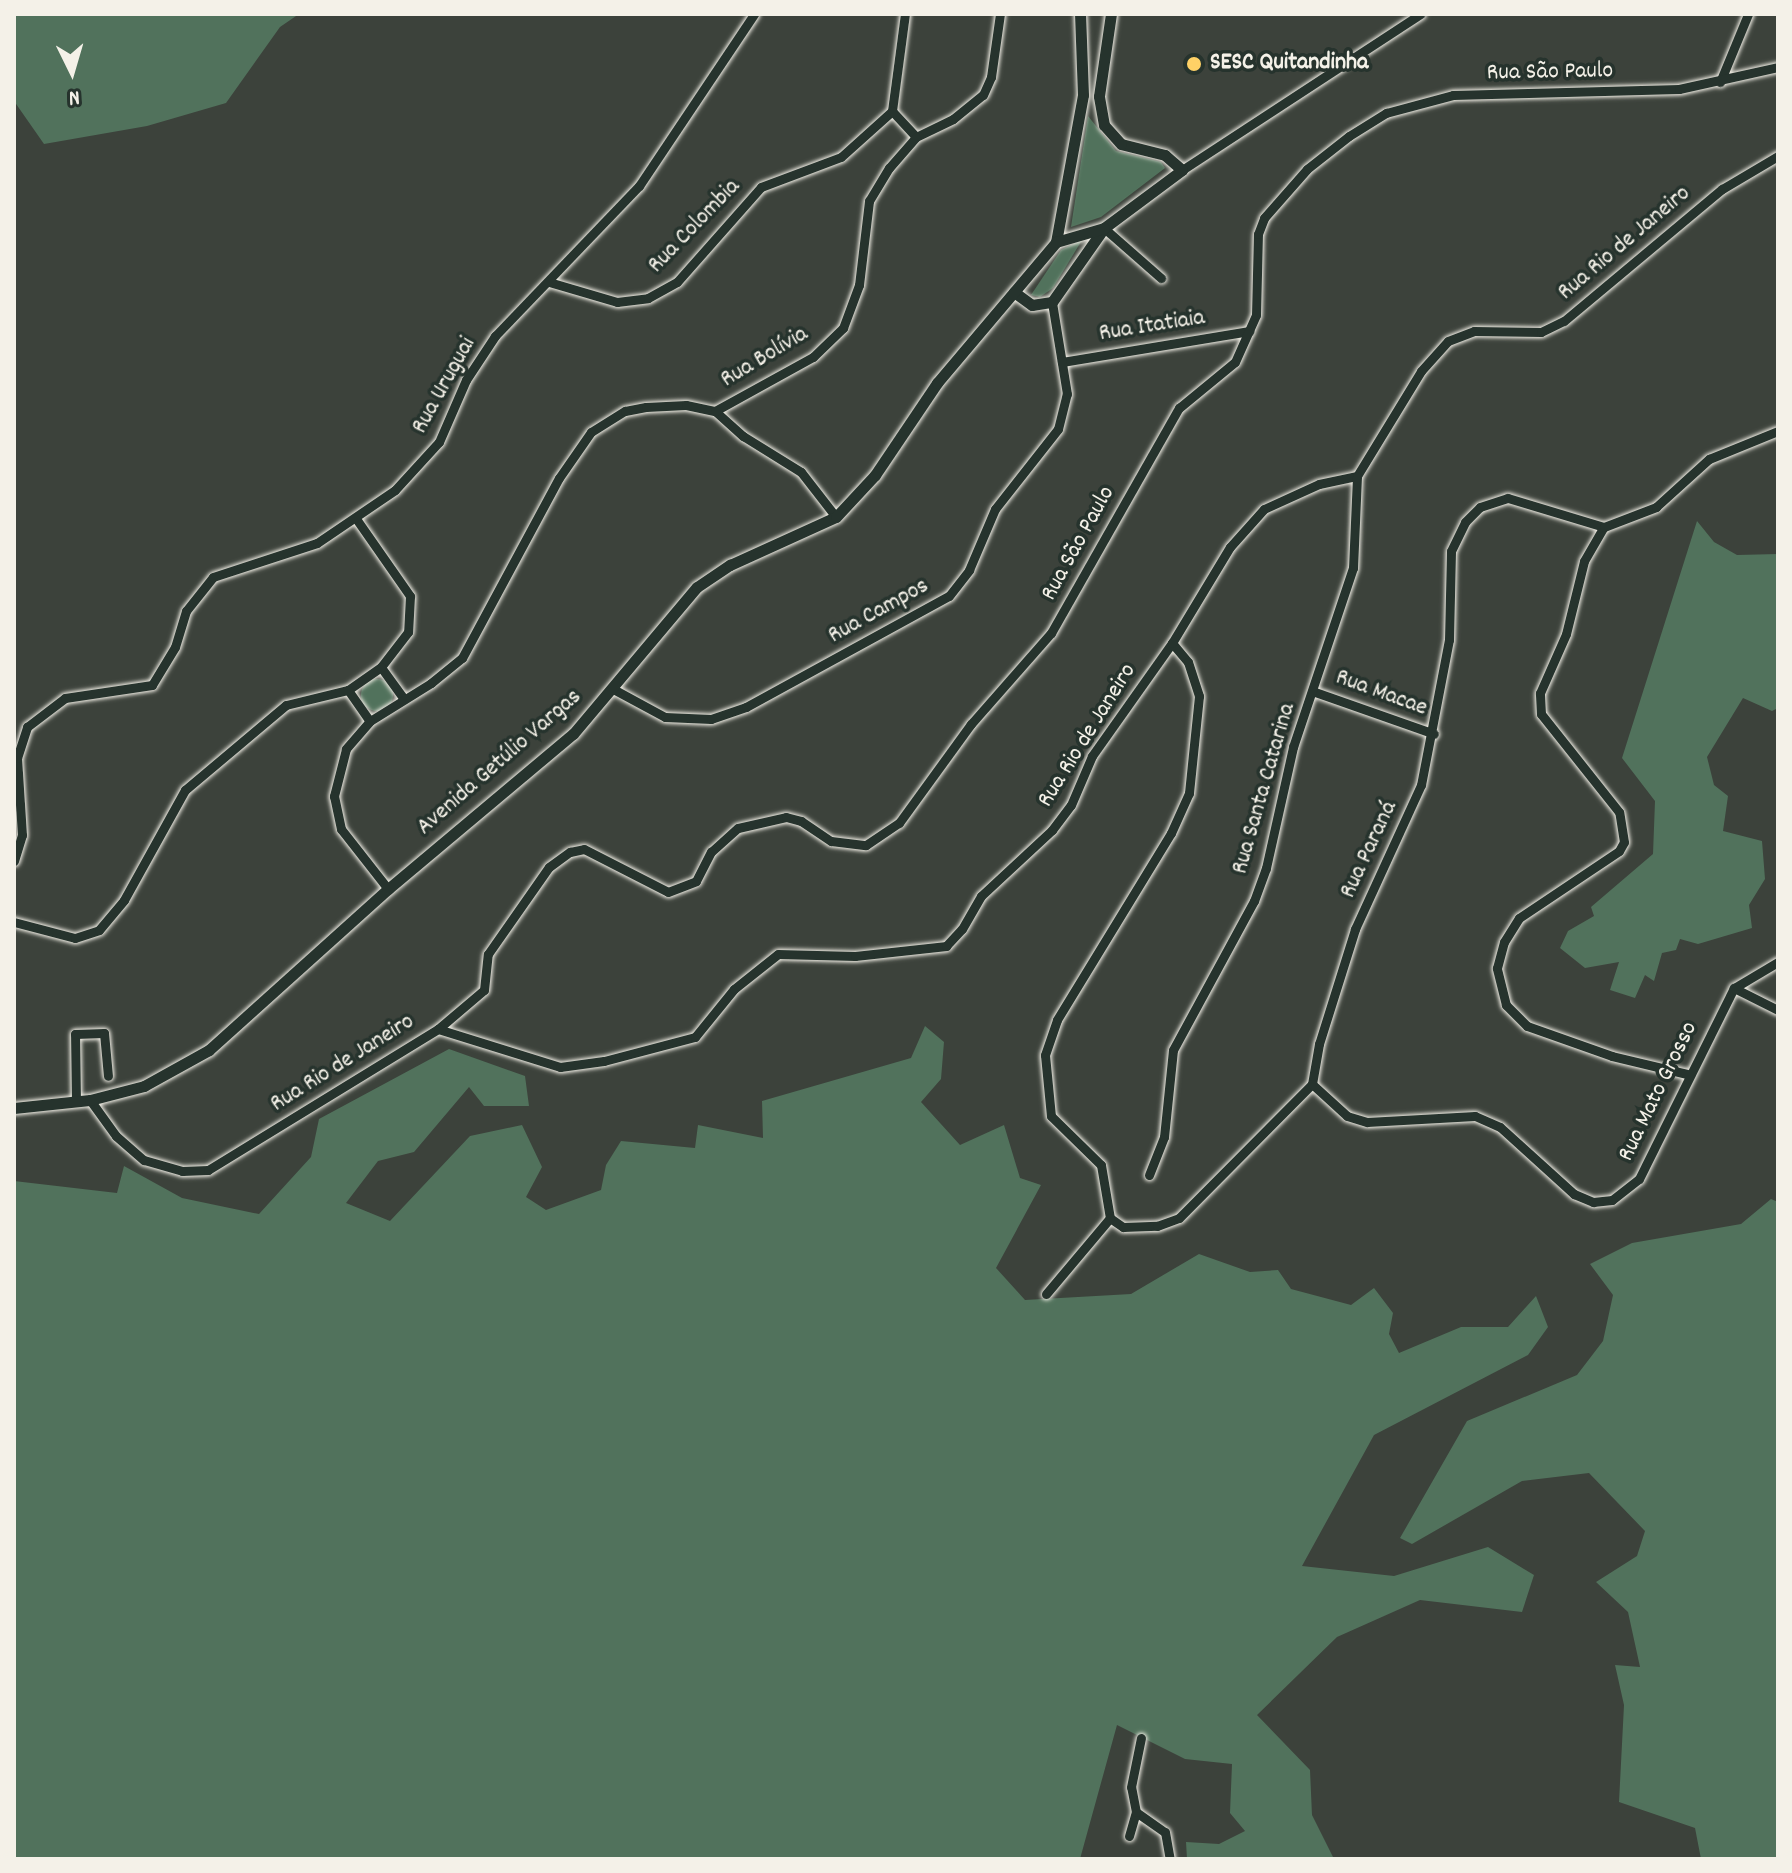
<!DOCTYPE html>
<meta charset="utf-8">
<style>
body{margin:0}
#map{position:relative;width:1792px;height:1873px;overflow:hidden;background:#3c423b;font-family:Dekko,sans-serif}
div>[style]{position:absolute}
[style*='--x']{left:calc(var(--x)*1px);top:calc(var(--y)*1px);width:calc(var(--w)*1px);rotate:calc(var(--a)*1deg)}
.green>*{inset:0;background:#51725c}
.round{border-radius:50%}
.roads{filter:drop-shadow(0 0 2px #f4f1e8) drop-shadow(0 0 2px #f4f1e8)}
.minor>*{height:9px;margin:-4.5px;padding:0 4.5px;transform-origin:4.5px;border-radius:4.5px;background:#26332d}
.tertiary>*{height:11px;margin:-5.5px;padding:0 5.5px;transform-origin:5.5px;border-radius:5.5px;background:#26332d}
.dots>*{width:22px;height:22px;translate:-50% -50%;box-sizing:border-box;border:4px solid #26332d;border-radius:50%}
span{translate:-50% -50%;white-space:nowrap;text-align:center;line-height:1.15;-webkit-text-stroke:7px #26332d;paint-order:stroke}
.poi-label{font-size:24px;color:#f4f1e8;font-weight:700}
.left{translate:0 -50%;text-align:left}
.street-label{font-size:24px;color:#f4f1e8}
.frame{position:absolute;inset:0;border:16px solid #f4f1e8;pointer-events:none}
.north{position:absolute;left:32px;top:32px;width:80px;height:80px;-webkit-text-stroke:6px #26332d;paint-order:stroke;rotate:175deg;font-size:22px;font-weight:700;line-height:32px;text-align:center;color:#f4f1e8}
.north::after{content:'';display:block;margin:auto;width:28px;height:36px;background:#f4f1e8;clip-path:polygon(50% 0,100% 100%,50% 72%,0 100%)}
</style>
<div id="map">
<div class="green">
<div style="clip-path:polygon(14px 14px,299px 14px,280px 27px,226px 103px,147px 126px,44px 144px,14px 101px)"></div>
<div style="clip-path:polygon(1088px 116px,1116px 151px,1161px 162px,1165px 168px,1101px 217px,1071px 227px)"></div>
<div style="clip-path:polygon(1082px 240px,1053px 288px,1040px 297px,1031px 295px,1061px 250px)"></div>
<div style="clip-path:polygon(1697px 521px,1714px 542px,1737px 555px,1778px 554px,1778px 708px,1772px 711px,1743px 698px,1707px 757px,1714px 785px,1728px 796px,1723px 831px,1762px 841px,1765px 879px,1749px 905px,1752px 928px,1698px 944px,1680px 939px,1676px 950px,1662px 953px,1654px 981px,1645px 975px,1635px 998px,1610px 990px,1619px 962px,1585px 968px,1560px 948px,1568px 931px,1594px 916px,1591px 907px,1653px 854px,1655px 801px,1622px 758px)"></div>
<div class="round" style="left:361px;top:679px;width:32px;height:32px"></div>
<div style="clip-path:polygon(925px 1026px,944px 1042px,941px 1079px,921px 1102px,960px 1145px,1004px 1125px,1020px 1178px,1041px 1185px,996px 1268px,1025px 1300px,1131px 1294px,1199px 1254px,1250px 1272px,1278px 1270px,1291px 1289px,1351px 1305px,1374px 1288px,1393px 1313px,1389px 1334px,1399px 1353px,1461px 1327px,1508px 1327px,1536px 1296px,1548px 1327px,1528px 1355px,1374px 1435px,1302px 1566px,1394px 1576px,1488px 1547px,1534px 1575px,1522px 1612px,1420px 1600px,1337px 1637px,1257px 1715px,1310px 1770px,1312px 1815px,1334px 1859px,1187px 1859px,1186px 1842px,1219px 1844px,1245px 1831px,1230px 1813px,1232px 1764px,1185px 1759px,1117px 1725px,1080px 1859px,14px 1859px,14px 1181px,117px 1193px,124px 1166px,182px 1198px,259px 1214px,311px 1157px,319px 1119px,449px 1049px,525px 1076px,529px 1106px,484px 1106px,469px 1087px,414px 1152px,378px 1161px,346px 1203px,390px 1221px,470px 1136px,522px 1125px,542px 1167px,526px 1197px,546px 1210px,601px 1190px,606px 1165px,621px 1141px,695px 1148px,698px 1125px,763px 1138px,762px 1101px,911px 1058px)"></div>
<div style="clip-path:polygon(1771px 1199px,1778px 1202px,1778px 1859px,1701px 1859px,1695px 1828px,1619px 1802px,1624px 1705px,1615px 1665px,1640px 1667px,1628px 1612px,1596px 1582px,1637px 1556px,1645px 1531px,1589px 1473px,1522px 1481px,1412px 1544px,1400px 1538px,1467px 1421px,1577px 1375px,1603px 1341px,1613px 1295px,1590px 1264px,1632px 1243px,1741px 1224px)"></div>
</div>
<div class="roads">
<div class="minor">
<div style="--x:1720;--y:82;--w:74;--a:-67.6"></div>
<div style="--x:892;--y:111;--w:98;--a:-82.4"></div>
<div style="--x:1182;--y:170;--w:285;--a:-33.2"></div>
<div style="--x:1104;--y:228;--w:76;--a:41.3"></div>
<div style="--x:549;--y:282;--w:71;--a:16.4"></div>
<div style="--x:617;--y:302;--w:31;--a:-7"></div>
<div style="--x:648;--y:298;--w:33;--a:-29"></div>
<div style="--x:677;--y:282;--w:127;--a:-48.5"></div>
<div style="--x:761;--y:187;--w:85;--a:-20.6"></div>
<div style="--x:841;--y:157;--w:69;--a:-42"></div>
<div style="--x:892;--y:111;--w:35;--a:47"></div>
<div style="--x:916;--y:137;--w:41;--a:-25.9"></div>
<div style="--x:953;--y:119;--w:38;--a:-39"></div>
<div style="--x:983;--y:95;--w:20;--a:-66"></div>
<div style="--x:991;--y:77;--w:64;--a:-81.9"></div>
<div style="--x:1062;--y:362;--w:190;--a:-9.4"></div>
<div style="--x:715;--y:411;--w:38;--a:42"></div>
<div style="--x:743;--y:436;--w:68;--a:31.8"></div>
<div style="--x:801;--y:472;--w:57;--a:52.1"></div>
<div style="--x:357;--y:520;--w:93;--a:55.1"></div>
<div style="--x:410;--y:596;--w:36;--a:93"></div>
<div style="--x:408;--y:632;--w:44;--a:127.6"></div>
<div style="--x:1172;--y:643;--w:25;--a:50"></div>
<div style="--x:1188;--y:662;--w:36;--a:72"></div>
<div style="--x:1199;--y:696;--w:98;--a:95.9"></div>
<div style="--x:1189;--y:793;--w:44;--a:114.2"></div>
<div style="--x:1171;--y:833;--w:219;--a:121.4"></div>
<div style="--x:1057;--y:1020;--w:37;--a:109"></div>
<div style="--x:1045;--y:1055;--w:61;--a:84.4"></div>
<div style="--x:1051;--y:1116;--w:70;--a:44.4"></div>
<div style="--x:1101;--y:1165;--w:54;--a:80.4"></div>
<div style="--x:1110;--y:1218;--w:16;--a:35"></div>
<div style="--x:1123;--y:1227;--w:34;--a:-2"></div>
<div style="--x:1157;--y:1226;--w:23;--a:-20"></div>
<div style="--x:1179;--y:1218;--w:189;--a:-45.2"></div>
<div style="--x:1312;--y:1084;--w:41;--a:-80.1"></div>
<div style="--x:1319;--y:1044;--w:121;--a:-72.6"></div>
<div style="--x:1355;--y:929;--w:158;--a:-65.4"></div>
<div style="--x:1421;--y:785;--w:148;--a:-79.1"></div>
<div style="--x:1449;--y:640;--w:89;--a:-88.7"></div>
<div style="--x:1451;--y:551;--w:32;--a:-64"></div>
<div style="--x:1465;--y:522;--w:21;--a:-45"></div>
<div style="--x:1480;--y:507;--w:29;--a:-18"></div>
<div style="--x:1508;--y:498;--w:100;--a:16.8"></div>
<div style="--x:615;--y:690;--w:57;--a:28.4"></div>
<div style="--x:665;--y:717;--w:46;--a:2.5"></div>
<div style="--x:711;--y:719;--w:37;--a:-19"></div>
<div style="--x:746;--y:707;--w:231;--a:-28.7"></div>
<div style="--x:949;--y:596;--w:33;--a:-52"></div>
<div style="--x:969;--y:570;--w:66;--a:-66.9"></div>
<div style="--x:995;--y:509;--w:102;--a:-51.8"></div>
<div style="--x:1058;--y:429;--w:36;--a:-76"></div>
<div style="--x:1067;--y:394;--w:93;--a:-99.3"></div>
<div style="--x:1315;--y:692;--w:126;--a:19.4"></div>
<div style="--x:404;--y:699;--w:39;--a:-126"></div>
<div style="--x:381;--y:667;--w:40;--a:145.1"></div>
<div style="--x:348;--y:690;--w:38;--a:55"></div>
<div style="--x:370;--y:721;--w:72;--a:-31.9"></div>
<div style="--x:431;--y:683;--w:40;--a:-39"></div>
<div style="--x:462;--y:658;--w:204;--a:-61.7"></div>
<div style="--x:559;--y:478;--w:56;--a:-55.2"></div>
<div style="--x:591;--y:432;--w:40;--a:-32"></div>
<div style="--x:625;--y:411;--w:21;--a:-11"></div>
<div style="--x:646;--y:407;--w:40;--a:-2.9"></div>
<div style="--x:686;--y:405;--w:30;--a:12"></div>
<div style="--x:715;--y:411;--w:112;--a:-28.9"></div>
<div style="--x:813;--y:357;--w:42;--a:-44"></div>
<div style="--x:843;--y:328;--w:46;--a:-69.6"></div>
<div style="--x:859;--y:285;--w:85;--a:-83.2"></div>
<div style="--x:869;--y:201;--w:39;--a:-59"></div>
<div style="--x:889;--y:168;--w:41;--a:-48.9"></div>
<div style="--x:370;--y:721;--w:37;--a:131"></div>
<div style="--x:346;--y:749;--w:49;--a:104.3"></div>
<div style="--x:334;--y:796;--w:34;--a:78"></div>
<div style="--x:341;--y:829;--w:76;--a:51.9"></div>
<div style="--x:14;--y:861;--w:27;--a:-73"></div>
<div style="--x:22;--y:835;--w:77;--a:-93.7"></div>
<div style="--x:17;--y:758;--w:33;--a:-72"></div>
<div style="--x:27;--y:727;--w:48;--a:-37.3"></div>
<div style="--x:65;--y:698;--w:88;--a:-8.5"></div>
<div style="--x:152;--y:685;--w:44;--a:-58.8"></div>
<div style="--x:175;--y:647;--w:38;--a:-73"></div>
<div style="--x:186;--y:611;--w:43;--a:-51.5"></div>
<div style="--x:213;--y:577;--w:109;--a:-18.1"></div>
<div style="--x:317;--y:543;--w:94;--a:-34.2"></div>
<div style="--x:395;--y:490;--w:65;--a:-47.5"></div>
<div style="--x:439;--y:442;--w:68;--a:-66.5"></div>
<div style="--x:466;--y:380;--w:53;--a:-56.6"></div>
<div style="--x:495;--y:336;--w:208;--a:-46.2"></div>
<div style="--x:639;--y:186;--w:207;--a:-56.2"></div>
<div style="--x:14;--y:922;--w:63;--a:14.7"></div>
<div style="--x:75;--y:938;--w:25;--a:-18"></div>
<div style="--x:99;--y:930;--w:39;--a:-50"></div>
<div style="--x:124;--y:900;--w:126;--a:-61"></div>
<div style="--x:185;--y:790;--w:132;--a:-40.1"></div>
<div style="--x:286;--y:705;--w:64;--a:-13.6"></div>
<div style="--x:1734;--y:988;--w:49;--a:26.6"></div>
<div style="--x:438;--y:1029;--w:60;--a:-40.3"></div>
<div style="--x:484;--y:990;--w:36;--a:-84"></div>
<div style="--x:488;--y:954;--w:106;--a:-55"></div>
<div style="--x:549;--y:867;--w:26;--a:-36"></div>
<div style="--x:570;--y:852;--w:14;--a:-12"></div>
<div style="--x:584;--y:849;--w:94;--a:27.1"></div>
<div style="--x:668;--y:892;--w:30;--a:-21"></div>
<div style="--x:696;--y:881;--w:33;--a:-63"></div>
<div style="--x:711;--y:852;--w:36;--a:-42"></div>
<div style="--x:738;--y:828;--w:49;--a:-12.9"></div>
<div style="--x:786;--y:817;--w:16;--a:15"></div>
<div style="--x:801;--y:821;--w:36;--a:34"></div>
<div style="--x:831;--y:841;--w:35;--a:7"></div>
<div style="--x:866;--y:845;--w:40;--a:-34"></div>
<div style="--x:899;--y:823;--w:122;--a:-54"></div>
<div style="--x:971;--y:724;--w:121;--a:-48.7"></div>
<div style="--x:1051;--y:633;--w:259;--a:-60.4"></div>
<div style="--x:1179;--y:408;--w:72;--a:-39.4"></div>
<div style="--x:1235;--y:362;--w:51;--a:-65.9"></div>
<div style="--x:1256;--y:315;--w:81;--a:-88.6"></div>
<div style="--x:1258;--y:234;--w:17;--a:-69"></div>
<div style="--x:1264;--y:218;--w:65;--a:-48.7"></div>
<div style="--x:1307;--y:169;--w:53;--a:-38.2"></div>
<div style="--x:1349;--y:136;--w:44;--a:-31.9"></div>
<div style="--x:1386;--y:113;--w:69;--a:-15"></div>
<div style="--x:1453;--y:95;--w:226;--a:-1.5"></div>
<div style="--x:1679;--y:89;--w:101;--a:-12.5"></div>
<div style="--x:1687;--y:1074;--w:77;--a:-166.5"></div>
<div style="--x:1612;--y:1056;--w:90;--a:-160.6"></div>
<div style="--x:1527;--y:1026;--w:30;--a:-135"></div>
<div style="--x:1506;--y:1005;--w:38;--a:-104"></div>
<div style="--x:1497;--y:968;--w:27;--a:-75"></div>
<div style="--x:1504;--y:942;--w:28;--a:-58"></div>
<div style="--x:1519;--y:918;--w:120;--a:-33.8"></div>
<div style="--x:1619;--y:851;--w:10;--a:-61"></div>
<div style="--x:1624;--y:842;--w:30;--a:-99"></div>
<div style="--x:1619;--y:812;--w:125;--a:-128.5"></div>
<div style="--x:1541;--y:714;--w:21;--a:-93"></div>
<div style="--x:1540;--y:693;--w:64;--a:-66.2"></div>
<div style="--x:1566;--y:634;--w:75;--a:-76.1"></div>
<div style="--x:1584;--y:561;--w:39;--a:-60"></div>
<div style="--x:1604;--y:527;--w:56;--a:-21"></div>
<div style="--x:1656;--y:507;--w:72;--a:-42.2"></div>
<div style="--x:1709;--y:459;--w:74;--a:-22.1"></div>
<div style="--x:1312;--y:1084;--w:47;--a:42.4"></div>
<div style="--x:1347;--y:1116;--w:21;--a:17"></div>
<div style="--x:1367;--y:1122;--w:108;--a:-3.2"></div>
<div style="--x:1475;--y:1116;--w:27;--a:24"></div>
<div style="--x:1500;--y:1127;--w:100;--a:42.2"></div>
<div style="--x:1574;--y:1194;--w:21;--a:23"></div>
<div style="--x:1593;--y:1202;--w:19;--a:-6"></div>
<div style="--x:1612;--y:1200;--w:34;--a:-38"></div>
<div style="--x:1639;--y:1179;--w:213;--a:-63.6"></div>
<div style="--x:1734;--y:988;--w:51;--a:-30.6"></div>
<div style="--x:90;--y:1100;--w:44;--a:54.2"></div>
<div style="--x:116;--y:1136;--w:37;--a:41"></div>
<div style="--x:144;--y:1160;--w:40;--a:16"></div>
<div style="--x:182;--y:1171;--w:26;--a:-2"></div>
<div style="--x:208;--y:1170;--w:270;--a:-31.5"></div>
<div style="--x:438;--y:1029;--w:128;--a:17.3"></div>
<div style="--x:560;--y:1067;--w:44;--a:-7.8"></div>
<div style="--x:604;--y:1061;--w:94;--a:-14.8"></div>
<div style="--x:695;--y:1037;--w:62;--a:-50.9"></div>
<div style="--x:734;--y:989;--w:56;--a:-38.5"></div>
<div style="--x:778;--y:954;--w:77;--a:1.5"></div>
<div style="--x:855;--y:956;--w:92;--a:-6.3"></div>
<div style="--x:946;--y:946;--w:23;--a:-47"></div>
<div style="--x:962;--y:929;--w:38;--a:-60"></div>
<div style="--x:981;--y:896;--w:97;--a:-42.9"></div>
<div style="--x:1052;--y:830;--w:31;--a:-53"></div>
<div style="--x:1071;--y:805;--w:53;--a:-66.8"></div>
<div style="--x:1092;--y:756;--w:138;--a:-54.7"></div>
<div style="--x:1172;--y:643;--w:112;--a:-58.9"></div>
<div style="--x:1230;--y:547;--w:51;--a:-48.2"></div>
<div style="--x:1264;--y:509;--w:60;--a:-24.4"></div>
<div style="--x:1319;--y:484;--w:39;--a:-12"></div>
<div style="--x:1357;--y:476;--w:123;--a:-58.6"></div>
<div style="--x:1421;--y:371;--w:40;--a:-48"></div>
<div style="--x:1448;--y:341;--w:28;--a:-21"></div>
<div style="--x:1474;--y:331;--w:67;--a:0.9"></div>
<div style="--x:1541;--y:332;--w:25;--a:-26"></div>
<div style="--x:1564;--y:321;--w:206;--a:-39.9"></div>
<div style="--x:1722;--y:189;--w:65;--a:-30.5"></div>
<div style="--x:76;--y:1102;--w:68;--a:-90.8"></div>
<div style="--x:75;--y:1034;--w:29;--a:-2"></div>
<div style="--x:104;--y:1033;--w:43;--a:84.7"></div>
<div style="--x:1149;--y:1175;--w:41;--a:-68.5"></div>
<div style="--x:1164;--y:1137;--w:87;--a:-84.1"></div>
<div style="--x:1173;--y:1050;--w:170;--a:-61.5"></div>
<div style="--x:1254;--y:901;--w:35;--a:-70"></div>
<div style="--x:1266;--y:868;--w:124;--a:-77.4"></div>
<div style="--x:1293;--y:747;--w:189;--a:-71.5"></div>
<div style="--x:1353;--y:568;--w:92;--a:-87.5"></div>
<div style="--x:1046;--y:1294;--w:99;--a:-49.9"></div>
<div style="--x:1136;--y:1812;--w:35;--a:35"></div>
<div style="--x:1165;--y:1832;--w:27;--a:80"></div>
<div style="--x:1129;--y:1836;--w:25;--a:-74"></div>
<div style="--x:1136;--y:1812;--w:25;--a:-101"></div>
<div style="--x:1131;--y:1787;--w:50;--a:-78.5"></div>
</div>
<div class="tertiary">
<div style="--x:1056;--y:242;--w:149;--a:-79.6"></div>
<div style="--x:1083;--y:95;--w:81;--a:-92.1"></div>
<div style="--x:1014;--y:292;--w:22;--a:36"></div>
<div style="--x:1032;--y:305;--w:20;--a:-9"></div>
<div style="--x:1052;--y:302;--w:90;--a:-54.9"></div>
<div style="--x:1104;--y:228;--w:97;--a:-36.6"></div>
<div style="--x:1182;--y:170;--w:23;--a:-139"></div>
<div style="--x:1165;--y:155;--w:45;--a:-166"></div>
<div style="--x:1121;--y:144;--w:25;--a:-132"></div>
<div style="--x:1104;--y:125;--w:29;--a:-100"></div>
<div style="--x:1099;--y:96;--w:83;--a:-81.7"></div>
<div style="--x:14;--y:1108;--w:76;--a:-6"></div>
<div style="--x:90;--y:1100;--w:56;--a:-14.5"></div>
<div style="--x:144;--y:1086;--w:74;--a:-29"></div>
<div style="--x:209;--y:1050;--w:241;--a:-42"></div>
<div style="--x:388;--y:889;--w:241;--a:-40"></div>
<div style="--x:573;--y:734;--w:192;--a:-49.9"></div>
<div style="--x:697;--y:587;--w:40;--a:-34"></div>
<div style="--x:730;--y:565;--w:116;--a:-24.4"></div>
<div style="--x:836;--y:517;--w:57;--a:-47.1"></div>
<div style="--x:875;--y:475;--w:111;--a:-56"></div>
<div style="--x:937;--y:383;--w:185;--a:-49.8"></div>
<div style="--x:1056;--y:242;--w:50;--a:-16.3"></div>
</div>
</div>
<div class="dots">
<div style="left:1194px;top:64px;background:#ffd166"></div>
</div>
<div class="poi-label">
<span class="left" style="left:1210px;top:64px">SESC Quitandinha</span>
</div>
<div class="street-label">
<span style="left:1550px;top:73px;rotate:-1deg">Rua São Paulo</span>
<span style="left:695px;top:227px;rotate:-46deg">Rua Colombia</span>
<span style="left:1625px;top:244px;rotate:-40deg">Rua Rio de Janeiro</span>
<span style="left:1152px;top:327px;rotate:-9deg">Rua Itatiaia</span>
<span style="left:765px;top:358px;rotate:-31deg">Rua Bolívia</span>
<span style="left:445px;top:386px;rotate:-61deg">Rua Uruguai</span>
<span style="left:1079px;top:544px;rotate:-61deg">Rua São Paulo</span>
<span style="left:879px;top:612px;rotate:-29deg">Rua Campos</span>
<span style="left:1381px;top:694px;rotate:20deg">Rua Macae</span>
<span style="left:1088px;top:736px;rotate:-58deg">Rua Rio de Janeiro</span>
<span style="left:500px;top:763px;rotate:-41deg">Avenida Getúlio Vargas</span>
<span style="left:1265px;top:789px;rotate:-74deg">Rua Santa Catarina</span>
<span style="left:1370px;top:850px;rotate:-65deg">Rua Paraná</span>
<span style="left:343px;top:1064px;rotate:-32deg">Rua Rio de Janeiro</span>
<span style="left:1659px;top:1092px;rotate:-64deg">Rua Mato Grosso</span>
</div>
<div class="frame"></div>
<div class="north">N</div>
</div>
